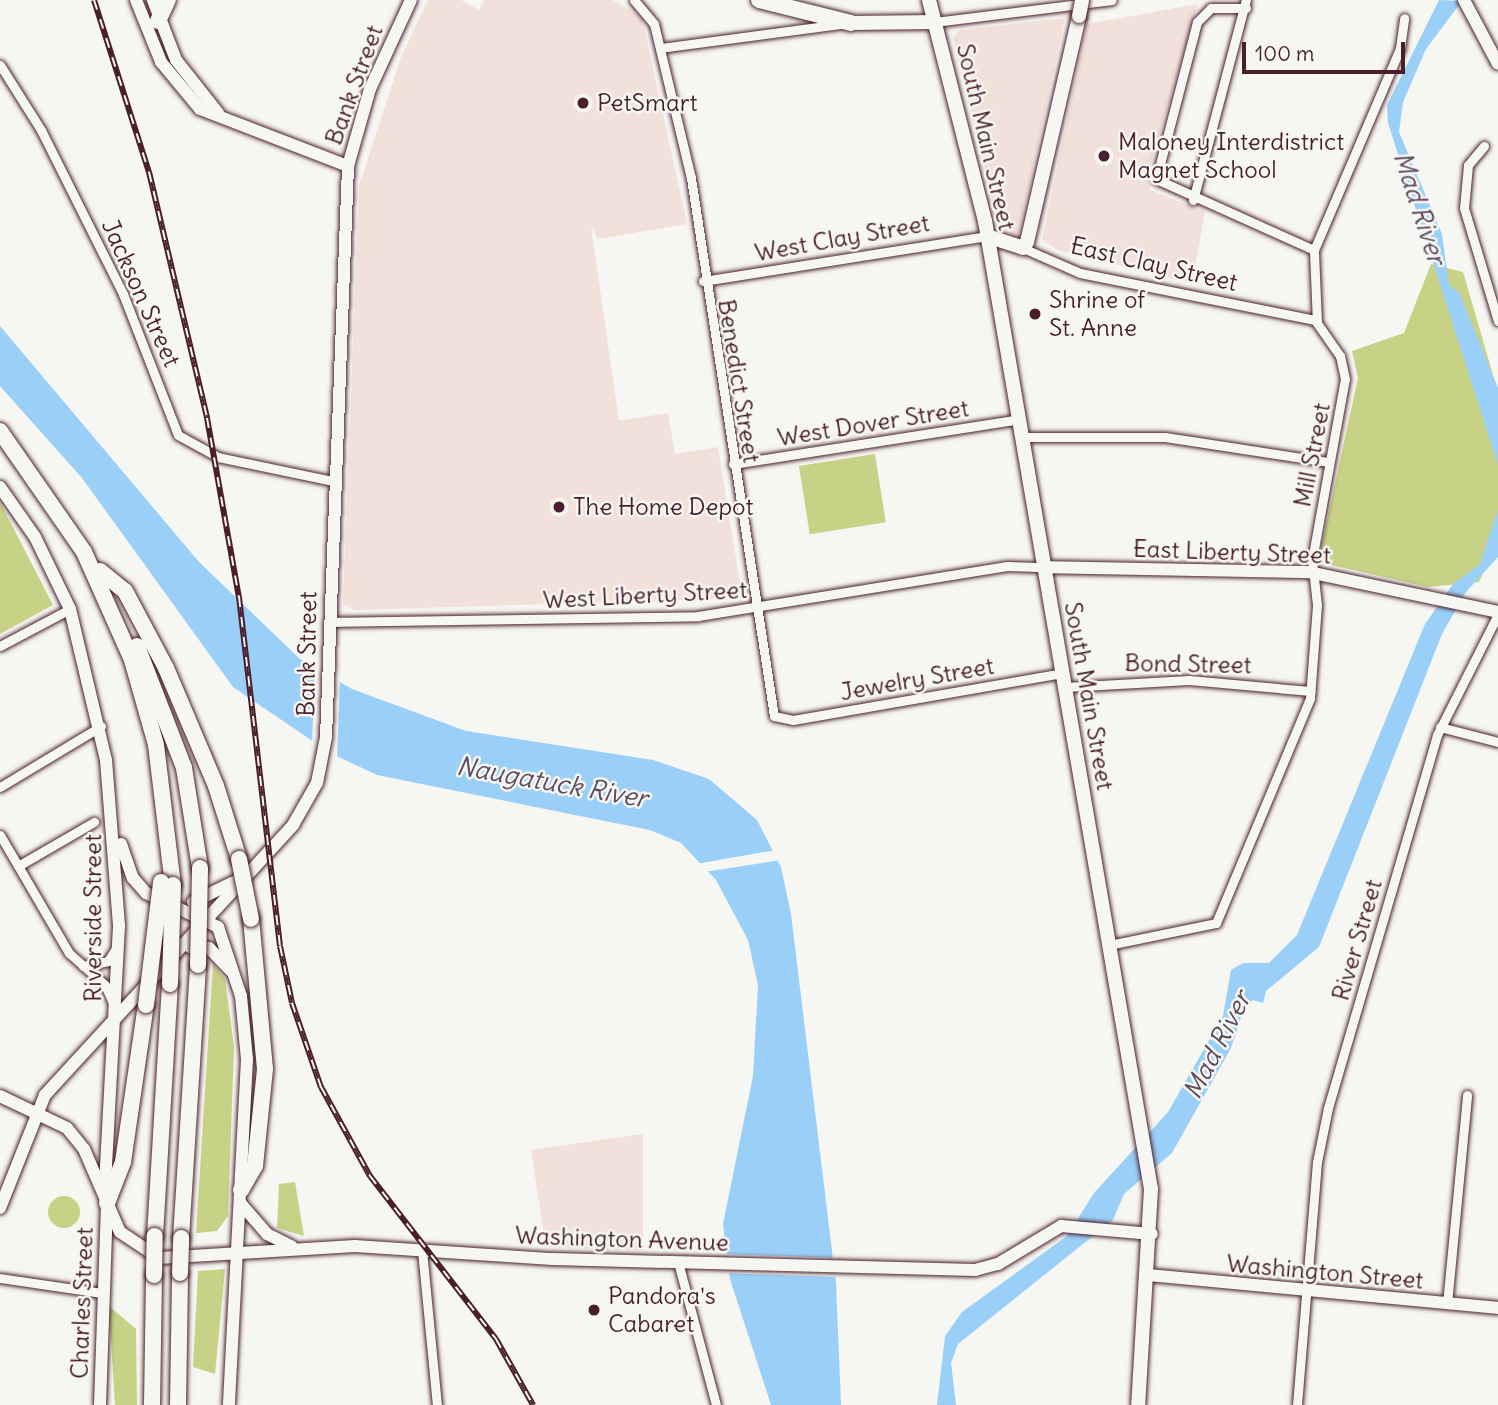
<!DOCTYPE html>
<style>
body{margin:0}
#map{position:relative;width:1498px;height:1405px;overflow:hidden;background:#f6f6f2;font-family:Delius,sans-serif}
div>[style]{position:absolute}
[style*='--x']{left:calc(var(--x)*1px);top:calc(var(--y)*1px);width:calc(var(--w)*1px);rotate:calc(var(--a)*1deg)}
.built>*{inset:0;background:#f2e0da}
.green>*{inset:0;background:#c7d286;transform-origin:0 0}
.round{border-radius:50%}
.water>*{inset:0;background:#9ad0f8}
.pier>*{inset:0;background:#f6f6f2;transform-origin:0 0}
.roads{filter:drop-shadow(0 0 2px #4a1f2b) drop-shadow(0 0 2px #4a1f2b)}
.street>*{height:9px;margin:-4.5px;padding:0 4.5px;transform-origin:4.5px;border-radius:4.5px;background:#f6f6f2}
.secondary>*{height:12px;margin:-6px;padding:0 6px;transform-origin:6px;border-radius:6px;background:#f6f6f2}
.primary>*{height:14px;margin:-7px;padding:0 7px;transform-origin:7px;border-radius:7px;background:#f6f6f2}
.highway>*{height:16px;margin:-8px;padding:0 8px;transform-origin:8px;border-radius:8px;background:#f6f6f2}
.rail>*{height:6px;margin-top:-3px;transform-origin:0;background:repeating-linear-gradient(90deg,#f6f6f2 0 10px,#4a1f2b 0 20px);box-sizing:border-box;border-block:2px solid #4a1f2b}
.bridges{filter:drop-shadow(0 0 2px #4a1f2b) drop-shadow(0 0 2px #4a1f2b)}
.primary-bridge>*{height:14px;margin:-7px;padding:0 7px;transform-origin:7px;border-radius:7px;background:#f6f6f2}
.highway-bridge>*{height:16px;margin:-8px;padding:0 8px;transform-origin:8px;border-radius:8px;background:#f6f6f2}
.dots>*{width:19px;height:19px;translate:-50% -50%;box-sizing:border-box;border:4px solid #f6f6f2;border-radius:50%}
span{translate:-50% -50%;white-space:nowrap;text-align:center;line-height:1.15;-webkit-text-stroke:5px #f6f6f2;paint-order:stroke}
.street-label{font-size:24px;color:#4a1f2b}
.poi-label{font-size:24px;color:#4a1f2b}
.left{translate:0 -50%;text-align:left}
.water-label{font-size:26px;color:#5e4b5e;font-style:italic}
.scale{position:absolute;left:1242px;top:42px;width:163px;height:32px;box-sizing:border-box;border:4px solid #4a1f2b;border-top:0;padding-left:9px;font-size:21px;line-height:24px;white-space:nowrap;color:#4a1f2b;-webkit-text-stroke:5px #f6f6f2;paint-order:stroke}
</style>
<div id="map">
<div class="built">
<div style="clip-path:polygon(428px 0,461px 0,479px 10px,484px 0,613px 0,642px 18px,687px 224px,598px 239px,591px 227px,619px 421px,668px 413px,675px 454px,718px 447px,741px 589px,738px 598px,354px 610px,343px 604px,359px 186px,401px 57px)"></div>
<div style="clip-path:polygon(1198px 4px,1148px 173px,1150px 190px,1205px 212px,1192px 283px,1058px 250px,1042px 240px,1087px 24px)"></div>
<div style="clip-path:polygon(1065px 18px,1018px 238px,999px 225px,953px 37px,960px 30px)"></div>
<div style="clip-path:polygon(643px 1134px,643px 1251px,546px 1247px,531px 1150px)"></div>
</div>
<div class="green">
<div style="clip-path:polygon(1431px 264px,1463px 272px,1498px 392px,1498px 540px,1479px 582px,1428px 587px,1318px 562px,1358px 378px,1352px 351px,1404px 333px)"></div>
<div style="left:875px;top:454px;width:69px;height:77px;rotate:81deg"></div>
<div style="clip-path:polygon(0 502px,53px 605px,0 634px)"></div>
<div style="clip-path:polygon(213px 964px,225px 979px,234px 1047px,228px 1216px,217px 1231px,196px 1233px)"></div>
<div style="clip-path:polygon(295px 1182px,304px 1236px,277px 1228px,279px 1184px)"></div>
<div class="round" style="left:48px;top:1196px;width:32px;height:32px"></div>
<div style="clip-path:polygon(225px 1269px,215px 1374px,193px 1367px,198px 1271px)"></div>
<div style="clip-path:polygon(109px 1306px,136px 1329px,137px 1405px,115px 1405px)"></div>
</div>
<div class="water">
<div style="clip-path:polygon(1439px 0,1462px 1px,1426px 49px,1403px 102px,1399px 132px,1442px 234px,1449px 285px,1459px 292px,1498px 388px,1498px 465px,1388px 123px,1387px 105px)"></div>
<div style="clip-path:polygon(0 326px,199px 562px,300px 659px,352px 689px,466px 731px,653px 760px,709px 779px,757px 820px,781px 867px,791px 914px,836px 1284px,841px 1405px,771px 1405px,730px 1279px,723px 1224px,753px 1076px,758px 985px,748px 940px,716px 880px,681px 843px,650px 830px,377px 775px,330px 753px,233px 687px,82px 478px,0 386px)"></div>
<div style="clip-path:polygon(1498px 509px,1498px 557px,1466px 592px,1442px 634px,1319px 947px,1266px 991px,1263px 1003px,1253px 1000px,1244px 1009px,1231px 1048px,1172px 1153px,1124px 1194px,1113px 1220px,958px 1344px,951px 1363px,956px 1405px,937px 1405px,945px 1336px,962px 1312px,1067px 1236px,1094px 1193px,1168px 1112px,1223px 1016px,1231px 970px,1243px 963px,1269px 963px,1297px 935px,1425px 624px,1453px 584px,1480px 564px)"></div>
</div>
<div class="pier">
<div style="clip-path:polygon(315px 664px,340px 678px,337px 760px,312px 745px)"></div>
<div style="clip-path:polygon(776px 850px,781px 860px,704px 872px,696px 864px)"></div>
<div style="left:723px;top:1254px;width:114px;height:19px;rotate:2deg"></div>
</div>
<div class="roads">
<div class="street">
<div style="--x:634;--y:0;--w:31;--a:50"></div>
<div style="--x:654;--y:24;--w:158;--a:76.5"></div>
<div style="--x:691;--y:178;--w:544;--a:81.23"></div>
<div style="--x:774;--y:716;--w:19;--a:12"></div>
<div style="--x:793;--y:720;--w:273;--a:-9.9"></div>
<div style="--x:1246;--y:8;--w:35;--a:180"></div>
<div style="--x:1211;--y:8;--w:20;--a:135"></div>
<div style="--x:1197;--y:22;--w:162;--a:104.6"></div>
<div style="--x:1156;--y:179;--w:173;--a:24.2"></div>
<div style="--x:935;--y:22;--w:178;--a:-7.1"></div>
<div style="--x:660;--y:48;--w:181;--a:-7.6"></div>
<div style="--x:0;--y:65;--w:77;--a:57.8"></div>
<div style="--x:41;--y:130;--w:183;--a:63.4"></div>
<div style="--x:123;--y:294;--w:151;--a:68.7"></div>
<div style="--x:178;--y:435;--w:46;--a:28.8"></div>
<div style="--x:218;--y:457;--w:117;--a:11.8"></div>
<div style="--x:1484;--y:146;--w:25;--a:130"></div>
<div style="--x:1468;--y:165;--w:43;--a:95.3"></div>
<div style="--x:1464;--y:208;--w:118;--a:73.3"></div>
<div style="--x:1193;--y:200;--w:207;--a:-75.2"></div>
<div style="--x:1023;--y:248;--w:62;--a:23.7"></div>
<div style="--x:1080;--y:273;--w:241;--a:11.3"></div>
<div style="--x:703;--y:281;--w:288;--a:-9"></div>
<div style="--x:1022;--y:437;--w:143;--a:0"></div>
<div style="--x:1165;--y:437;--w:166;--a:8.7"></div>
<div style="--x:733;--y:464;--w:291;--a:-8.9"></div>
<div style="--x:329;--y:622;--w:369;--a:-0.9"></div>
<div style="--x:698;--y:616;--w:313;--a:-9.2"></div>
<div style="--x:1007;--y:566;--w:37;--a:2"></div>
<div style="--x:0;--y:646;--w:79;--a:-27.9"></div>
<div style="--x:1065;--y:687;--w:124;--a:-3.2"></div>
<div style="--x:1189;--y:680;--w:122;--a:5.2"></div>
<div style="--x:1440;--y:727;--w:60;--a:14.5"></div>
<div style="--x:0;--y:787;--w:118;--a:-31.1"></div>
<div style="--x:0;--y:835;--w:137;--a:59.7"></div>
<div style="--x:69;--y:953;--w:48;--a:41.6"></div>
<div style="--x:105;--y:985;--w:20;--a:66"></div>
<div style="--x:18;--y:866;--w:88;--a:-30.1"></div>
<div style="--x:1109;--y:945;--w:109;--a:-11.6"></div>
<div style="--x:1216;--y:923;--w:244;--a:-67.3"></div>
<div style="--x:1310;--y:698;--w:93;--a:-85.7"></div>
<div style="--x:1317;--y:605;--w:45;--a:-96.3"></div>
<div style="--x:1312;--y:560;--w:184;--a:-79.7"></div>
<div style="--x:1345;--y:379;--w:24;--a:-102"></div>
<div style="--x:1340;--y:356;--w:40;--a:-124.9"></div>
<div style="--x:1317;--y:323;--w:73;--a:-92.4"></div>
<div style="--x:1314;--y:250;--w:220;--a:-66.9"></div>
<div style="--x:1400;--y:48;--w:30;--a:-82"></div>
<div style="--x:83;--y:966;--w:25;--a:-11"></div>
<div style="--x:108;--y:961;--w:15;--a:-58"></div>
<div style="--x:422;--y:1250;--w:156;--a:84.5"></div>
<div style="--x:678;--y:1262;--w:148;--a:75.1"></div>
<div style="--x:0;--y:1278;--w:102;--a:8.4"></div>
<div style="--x:1447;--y:1304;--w:210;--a:-84.5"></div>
<div style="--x:1297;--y:1405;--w:244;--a:-85.3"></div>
<div style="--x:1317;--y:1162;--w:55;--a:-78.5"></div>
<div style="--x:1328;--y:1108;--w:389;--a:-73.7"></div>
<div style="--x:1437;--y:735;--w:136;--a:-63.2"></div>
</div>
<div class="secondary">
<div style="--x:136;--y:0;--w:67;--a:68"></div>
<div style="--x:161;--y:62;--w:61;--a:50.3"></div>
<div style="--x:200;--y:109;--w:159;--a:21.1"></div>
<div style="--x:153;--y:0;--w:64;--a:69"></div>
<div style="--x:176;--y:60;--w:68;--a:51.6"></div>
<div style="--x:1464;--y:0;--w:72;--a:62"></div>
<div style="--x:0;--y:487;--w:61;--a:55"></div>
<div style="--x:35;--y:537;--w:80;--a:64.1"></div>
<div style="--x:70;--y:609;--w:155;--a:76.6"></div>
<div style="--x:106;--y:760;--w:167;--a:85.5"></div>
<div style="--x:119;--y:926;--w:259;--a:93.1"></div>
<div style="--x:1044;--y:567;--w:265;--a:1.1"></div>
<div style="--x:1309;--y:572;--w:193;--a:11.9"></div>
<div style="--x:121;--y:844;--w:36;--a:71"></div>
<div style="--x:133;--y:878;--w:20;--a:49"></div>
<div style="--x:146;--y:893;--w:80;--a:25.3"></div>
<div style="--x:218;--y:927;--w:73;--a:71.6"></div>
<div style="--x:241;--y:996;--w:63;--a:84.6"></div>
<div style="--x:247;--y:1059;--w:346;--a:93"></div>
<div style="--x:193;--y:902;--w:52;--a:-26.1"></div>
<div style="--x:190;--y:947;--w:19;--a:3"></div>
<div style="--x:209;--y:948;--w:32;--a:46"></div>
<div style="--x:0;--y:1096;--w:74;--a:25.5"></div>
<div style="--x:67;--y:1128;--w:27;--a:51"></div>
<div style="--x:84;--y:1149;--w:90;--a:66.6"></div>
<div style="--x:120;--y:1232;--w:47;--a:33.7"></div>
<div style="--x:159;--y:1258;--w:196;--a:-3.5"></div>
<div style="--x:355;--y:1246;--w:198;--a:3.8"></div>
<div style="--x:553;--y:1259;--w:422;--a:1.5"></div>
<div style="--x:975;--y:1270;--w:24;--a:-15"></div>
<div style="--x:998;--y:1264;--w:74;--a:-31.1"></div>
<div style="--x:1061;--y:1226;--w:91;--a:5"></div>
<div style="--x:241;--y:1204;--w:40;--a:49"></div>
<div style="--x:267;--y:1234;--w:28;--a:27"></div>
<div style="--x:0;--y:1208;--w:122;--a:-68.3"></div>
<div style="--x:45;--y:1095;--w:367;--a:-47.4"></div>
<div style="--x:293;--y:825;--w:48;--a:-60.3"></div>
<div style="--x:317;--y:783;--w:47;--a:-78.9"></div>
<div style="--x:326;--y:737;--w:571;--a:-87.79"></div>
<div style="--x:348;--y:166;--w:80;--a:-74.1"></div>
<div style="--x:370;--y:89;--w:98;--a:-65.3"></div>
<div style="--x:1149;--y:1275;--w:351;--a:5.4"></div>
<div style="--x:100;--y:1405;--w:199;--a:-88"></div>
</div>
<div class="primary">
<div style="--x:929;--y:0;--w:228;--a:75.8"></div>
<div style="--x:985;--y:221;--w:982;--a:80.27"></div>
<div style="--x:1151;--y:1189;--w:216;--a:93.4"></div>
<div style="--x:851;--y:23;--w:84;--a:-0.7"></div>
<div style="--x:987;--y:236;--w:38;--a:18"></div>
<div style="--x:1023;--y:248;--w:7;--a:-56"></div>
<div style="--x:1027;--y:242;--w:232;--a:-77"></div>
</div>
<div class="highway">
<div style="--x:759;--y:0;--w:95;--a:14"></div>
<div style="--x:158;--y:21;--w:23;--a:-65"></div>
<div style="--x:0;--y:431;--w:147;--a:55.2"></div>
<div style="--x:84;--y:552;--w:118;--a:66"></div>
<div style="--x:132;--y:660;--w:88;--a:74.2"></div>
<div style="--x:156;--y:745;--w:141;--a:83.1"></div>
<div style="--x:100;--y:571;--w:32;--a:39"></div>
<div style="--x:125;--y:591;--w:87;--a:62"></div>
<div style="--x:166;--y:668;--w:128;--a:67"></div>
<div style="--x:216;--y:786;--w:77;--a:72.5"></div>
<div style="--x:137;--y:646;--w:131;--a:68.9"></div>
<div style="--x:184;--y:768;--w:101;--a:80.9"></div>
<div style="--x:241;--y:1190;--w:28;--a:-60"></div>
<div style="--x:255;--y:1166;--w:98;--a:-84.1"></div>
<div style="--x:265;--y:1069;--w:151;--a:-95.3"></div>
<div style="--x:107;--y:1203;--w:44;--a:-68.7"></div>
<div style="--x:123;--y:1162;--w:159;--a:-81.7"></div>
<div style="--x:155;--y:1236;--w:252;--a:-86.6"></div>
<div style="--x:181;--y:1238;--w:274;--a:-86.4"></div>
<div style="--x:152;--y:1405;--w:130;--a:-89.1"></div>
<div style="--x:178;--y:1405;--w:132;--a:-89.1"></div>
</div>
</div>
<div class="rail">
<div style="--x:94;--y:0;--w:181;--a:72.3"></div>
<div style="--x:149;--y:172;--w:253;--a:76.7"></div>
<div style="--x:207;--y:418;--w:182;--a:79.9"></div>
<div style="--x:239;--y:597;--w:351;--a:83.3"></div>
<div style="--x:280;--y:946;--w:58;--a:78.1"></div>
<div style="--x:292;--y:1003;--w:89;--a:71"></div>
<div style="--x:321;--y:1087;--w:102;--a:61.2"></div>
<div style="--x:370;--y:1176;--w:206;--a:52.3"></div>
<div style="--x:496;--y:1339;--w:76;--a:60.7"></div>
</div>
<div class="bridges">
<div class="primary-bridge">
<div style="--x:1079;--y:16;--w:16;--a:-79"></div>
</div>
<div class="highway-bridge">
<div style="--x:239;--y:859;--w:61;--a:78.7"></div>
<div style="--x:198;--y:965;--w:97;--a:-88.8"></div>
<div style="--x:170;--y:984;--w:99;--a:-88.3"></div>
<div style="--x:146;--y:1005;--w:124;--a:-83"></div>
<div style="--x:180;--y:1273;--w:35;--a:-88"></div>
<div style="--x:154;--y:1275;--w:39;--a:-89"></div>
</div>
</div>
<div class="dots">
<div style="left:583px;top:103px;background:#4a1f2b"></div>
<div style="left:1104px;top:156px;background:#4a1f2b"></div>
<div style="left:1035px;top:314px;background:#4a1f2b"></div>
<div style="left:559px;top:507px;background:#4a1f2b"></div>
<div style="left:594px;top:1310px;background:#4a1f2b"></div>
</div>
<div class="street-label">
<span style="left:354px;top:85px;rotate:-70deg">Bank Street</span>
<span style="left:986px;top:137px;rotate:77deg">South Main Street</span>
<span style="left:842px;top:238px;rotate:-10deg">West Clay Street</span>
<span style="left:1154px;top:264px;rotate:13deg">East Clay Street</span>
<span style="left:141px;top:293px;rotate:66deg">Jackson Street</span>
<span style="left:739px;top:381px;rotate:81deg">Benedict Street</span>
<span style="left:873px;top:423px;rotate:-9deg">West Dover Street</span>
<span style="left:1312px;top:455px;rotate:-79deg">Mill Street</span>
<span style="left:1232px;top:552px;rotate:2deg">East Liberty Street</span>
<span style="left:645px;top:595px;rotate:-3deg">West Liberty Street</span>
<span style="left:307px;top:654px;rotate:-89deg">Bank Street</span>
<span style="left:1188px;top:664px;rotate:1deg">Bond Street</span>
<span style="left:917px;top:679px;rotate:-10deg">Jewelry Street</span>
<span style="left:1089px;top:696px;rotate:80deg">South Main Street</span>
<span style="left:93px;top:918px;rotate:-90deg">Riverside Street</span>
<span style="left:1357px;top:940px;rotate:-74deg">River Street</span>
<span style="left:622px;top:1239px;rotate:2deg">Washington Avenue</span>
<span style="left:1325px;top:1272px;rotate:5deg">Washington Street</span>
<span style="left:82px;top:1303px;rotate:-88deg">Charles Street</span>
</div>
<div class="poi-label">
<span class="left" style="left:597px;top:103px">PetSmart</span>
<span class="left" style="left:1118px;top:156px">Maloney Interdistrict<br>Magnet School</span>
<span class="left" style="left:1049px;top:314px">Shrine of<br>St. Anne</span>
<span class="left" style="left:573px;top:507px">The Home Depot</span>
<span class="left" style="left:608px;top:1310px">Pandora's<br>Cabaret</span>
</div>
<div class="water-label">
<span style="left:1420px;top:208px;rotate:72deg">Mad River</span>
<span style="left:552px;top:782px;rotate:10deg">Naugatuck River</span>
<span style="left:1217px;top:1045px;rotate:-63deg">Mad River</span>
</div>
<div class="scale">100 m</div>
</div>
